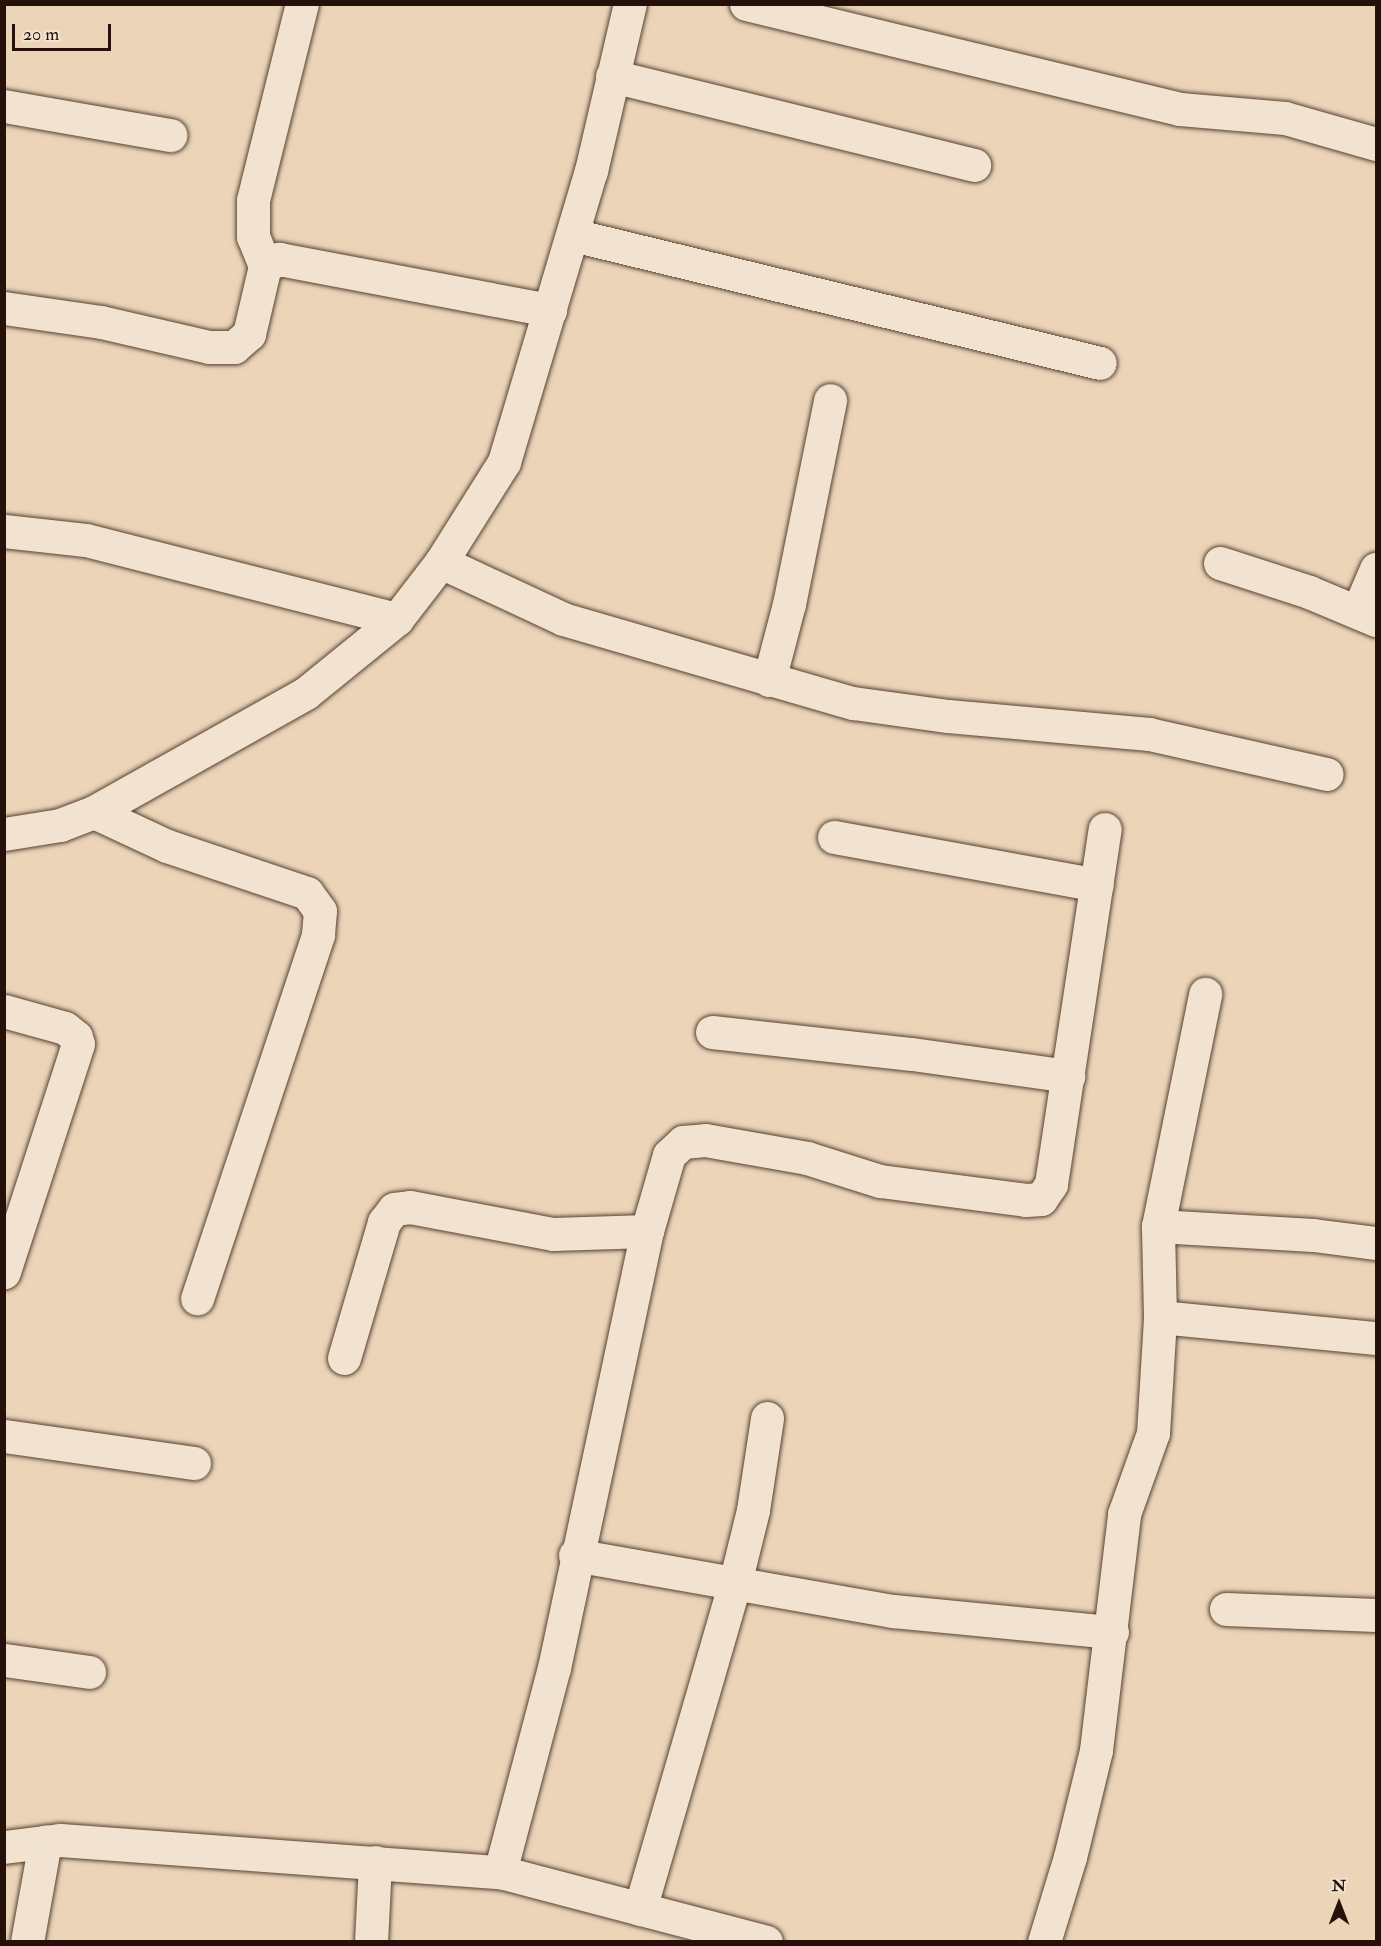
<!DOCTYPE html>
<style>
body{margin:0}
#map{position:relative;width:1381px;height:1946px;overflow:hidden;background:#ebd4b7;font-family:"IM FELL Double Pica",serif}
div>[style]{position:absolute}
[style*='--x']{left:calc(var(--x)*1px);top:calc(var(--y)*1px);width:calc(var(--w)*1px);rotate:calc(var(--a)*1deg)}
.roads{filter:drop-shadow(0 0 2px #564234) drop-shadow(0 0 2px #564234)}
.minor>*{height:33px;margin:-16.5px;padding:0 16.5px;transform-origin:16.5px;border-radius:16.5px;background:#f2e3d0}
.tertiary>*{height:33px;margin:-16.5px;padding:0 16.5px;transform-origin:16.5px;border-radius:16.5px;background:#f2e3d0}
span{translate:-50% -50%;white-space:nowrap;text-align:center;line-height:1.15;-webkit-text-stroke:6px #f2e3d0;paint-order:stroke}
.frame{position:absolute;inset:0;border:6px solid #251109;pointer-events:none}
.north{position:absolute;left:1309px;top:1874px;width:60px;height:60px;-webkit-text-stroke:4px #f2e3d0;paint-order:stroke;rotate:0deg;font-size:16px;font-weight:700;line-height:24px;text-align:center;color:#251109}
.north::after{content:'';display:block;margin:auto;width:21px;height:27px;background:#251109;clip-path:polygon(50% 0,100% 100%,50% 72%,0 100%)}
.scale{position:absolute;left:12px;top:24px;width:99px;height:27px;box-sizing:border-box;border:3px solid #251109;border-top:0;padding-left:8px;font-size:18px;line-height:21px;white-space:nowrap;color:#251109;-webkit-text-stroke:4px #f2e3d0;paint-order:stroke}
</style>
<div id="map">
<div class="roads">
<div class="minor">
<div style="--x:746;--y:4;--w:447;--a:13.6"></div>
<div style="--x:1180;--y:109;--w:105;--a:4.9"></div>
<div style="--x:1285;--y:118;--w:95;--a:15.9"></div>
<div style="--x:612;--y:76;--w:373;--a:13.8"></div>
<div style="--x:4;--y:106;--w:169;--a:9.9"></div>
<div style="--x:573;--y:235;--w:542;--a:13.65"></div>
<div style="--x:265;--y:266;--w:31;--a:-112"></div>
<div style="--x:253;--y:237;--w:37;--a:-90"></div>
<div style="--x:253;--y:200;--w:202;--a:-76"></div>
<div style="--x:4;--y:308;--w:98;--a:8.2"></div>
<div style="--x:101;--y:322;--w:111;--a:13"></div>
<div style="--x:209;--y:347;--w:25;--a:0"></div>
<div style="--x:234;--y:347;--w:20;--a:-41"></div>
<div style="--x:249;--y:334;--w:70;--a:-76.8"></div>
<div style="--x:265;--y:266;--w:16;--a:-27"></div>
<div style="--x:279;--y:259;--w:276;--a:10.7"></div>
<div style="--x:4;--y:531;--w:82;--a:6.3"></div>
<div style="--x:86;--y:540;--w:321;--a:14.3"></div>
<div style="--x:441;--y:562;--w:135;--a:25"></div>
<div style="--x:563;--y:619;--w:302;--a:16.2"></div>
<div style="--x:853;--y:703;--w:96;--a:7.8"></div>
<div style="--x:948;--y:716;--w:202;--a:5.1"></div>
<div style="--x:1149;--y:734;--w:182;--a:12.7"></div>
<div style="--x:1220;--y:563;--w:94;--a:18"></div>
<div style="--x:1309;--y:592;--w:73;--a:22.7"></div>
<div style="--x:1358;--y:611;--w:46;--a:-66.8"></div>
<div style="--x:769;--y:680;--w:79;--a:-75.3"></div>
<div style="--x:789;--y:604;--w:208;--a:-78.6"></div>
<div style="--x:94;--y:812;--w:81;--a:25"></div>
<div style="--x:167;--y:846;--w:148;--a:18.6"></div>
<div style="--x:307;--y:893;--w:22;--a:54"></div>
<div style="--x:320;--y:911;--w:24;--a:95"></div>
<div style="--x:318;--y:935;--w:383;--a:108.4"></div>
<div style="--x:4;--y:834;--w:57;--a:-9.1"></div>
<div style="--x:60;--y:825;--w:36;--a:-21"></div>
<div style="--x:94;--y:812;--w:243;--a:-29.3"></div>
<div style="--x:306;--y:693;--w:117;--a:-39.1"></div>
<div style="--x:397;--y:619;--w:72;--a:-52.3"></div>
<div style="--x:441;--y:562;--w:118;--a:-57.8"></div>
<div style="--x:504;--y:462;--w:304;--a:-73.4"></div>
<div style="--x:591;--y:171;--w:171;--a:-76.9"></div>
<div style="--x:834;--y:837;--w:267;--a:10.3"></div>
<div style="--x:4;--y:1011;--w:63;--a:15.6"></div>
<div style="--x:65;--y:1028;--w:14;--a:39"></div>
<div style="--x:76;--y:1037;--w:7;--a:74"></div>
<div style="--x:78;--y:1044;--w:240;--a:108"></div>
<div style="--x:712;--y:1032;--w:201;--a:6.3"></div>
<div style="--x:912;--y:1054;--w:158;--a:8"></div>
<div style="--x:1158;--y:1226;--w:155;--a:3.3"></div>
<div style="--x:1313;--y:1235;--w:64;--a:7.2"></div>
<div style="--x:1160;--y:1317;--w:217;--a:5.6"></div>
<div style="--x:344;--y:1358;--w:142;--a:-73.6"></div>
<div style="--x:384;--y:1222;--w:16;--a:-52"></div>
<div style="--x:394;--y:1209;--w:16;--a:-7"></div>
<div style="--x:410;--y:1207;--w:146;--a:10.7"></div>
<div style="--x:553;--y:1234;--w:94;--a:-1.8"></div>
<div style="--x:4;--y:1436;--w:192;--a:8.1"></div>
<div style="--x:575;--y:1555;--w:323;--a:10"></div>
<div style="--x:893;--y:1611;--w:220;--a:5.5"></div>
<div style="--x:1226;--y:1609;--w:150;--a:2.3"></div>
<div style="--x:4;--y:1660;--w:86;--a:8"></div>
<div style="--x:500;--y:1872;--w:211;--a:-75.2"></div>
<div style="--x:554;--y:1668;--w:447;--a:-78"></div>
<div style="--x:647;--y:1231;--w:79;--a:-73.9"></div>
<div style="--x:669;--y:1155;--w:19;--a:-43"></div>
<div style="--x:683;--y:1142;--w:22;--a:-5"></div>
<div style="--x:705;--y:1140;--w:104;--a:10"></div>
<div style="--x:807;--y:1158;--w:77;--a:17.5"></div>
<div style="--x:880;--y:1181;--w:147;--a:7.4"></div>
<div style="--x:1026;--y:1200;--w:15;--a:-4"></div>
<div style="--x:1041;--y:1199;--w:18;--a:-56"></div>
<div style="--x:1051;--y:1184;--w:359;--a:-81.4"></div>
<div style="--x:640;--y:1909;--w:340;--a:-73.8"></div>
<div style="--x:735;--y:1583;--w:75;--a:-76.1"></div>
<div style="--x:753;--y:1510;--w:93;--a:-81.3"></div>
<div style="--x:27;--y:1942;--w:102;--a:-79.8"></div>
<div style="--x:371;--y:1942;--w:80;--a:-87.1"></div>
<div style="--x:1044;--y:1942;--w:89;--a:-73"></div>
<div style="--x:1070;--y:1857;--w:110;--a:-76.3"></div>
<div style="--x:1096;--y:1750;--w:238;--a:-83.2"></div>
<div style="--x:1124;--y:1514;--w:86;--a:-70.3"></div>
<div style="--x:1153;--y:1433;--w:116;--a:-86.5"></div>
<div style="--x:1160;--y:1317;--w:91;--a:-91.3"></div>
<div style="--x:1158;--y:1226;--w:237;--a:-78.5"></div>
</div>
<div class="tertiary">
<div style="--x:4;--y:1847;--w:56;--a:-7.1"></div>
<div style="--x:60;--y:1840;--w:441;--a:4.2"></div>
<div style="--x:500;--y:1872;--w:275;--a:14.7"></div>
</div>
</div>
<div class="frame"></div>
<div class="north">N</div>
<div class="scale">20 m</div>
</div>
